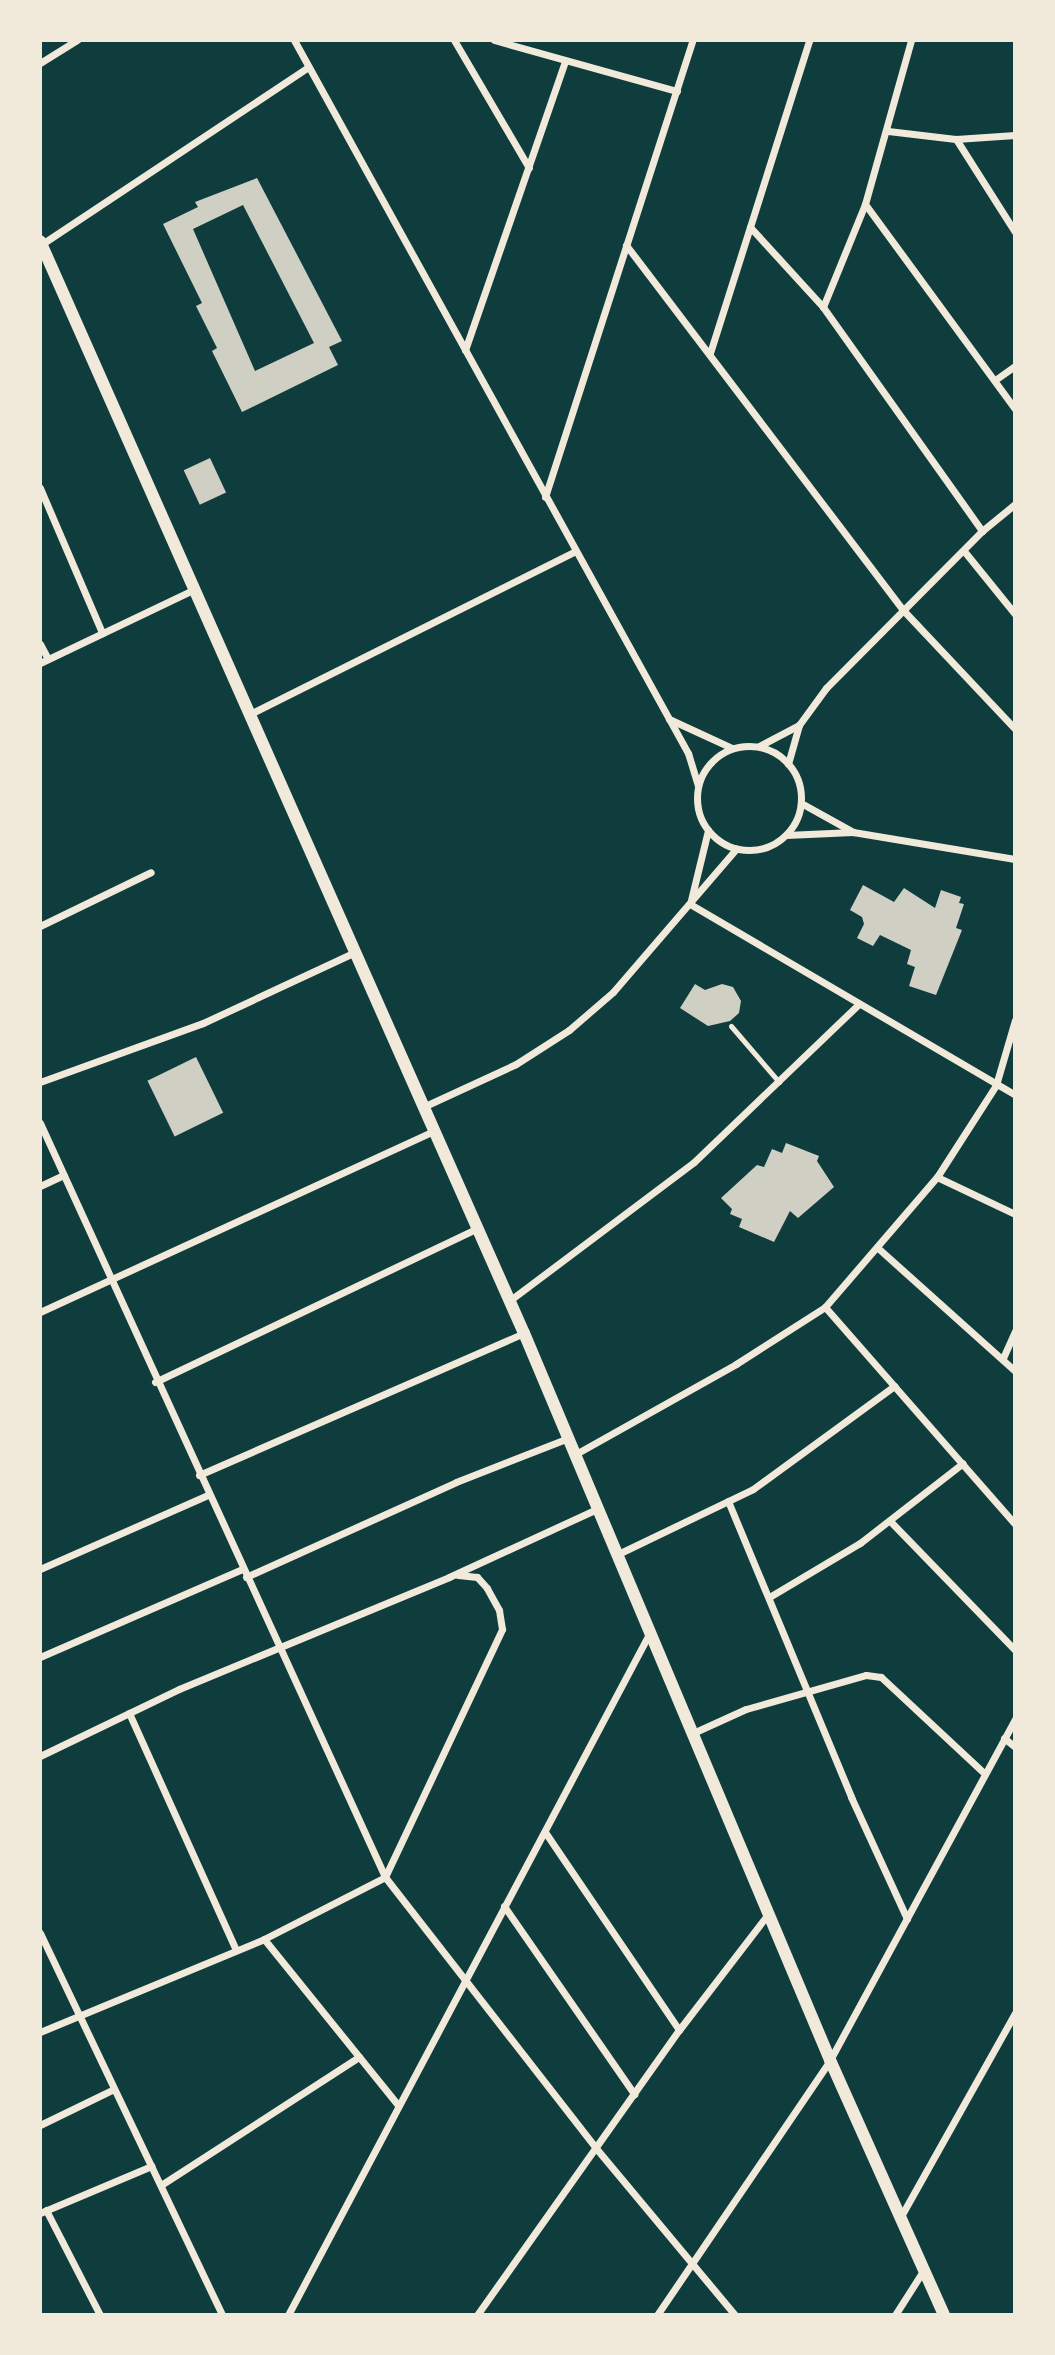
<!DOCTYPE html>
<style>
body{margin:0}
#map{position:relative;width:1055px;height:2355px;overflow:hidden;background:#0f3d3e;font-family:"PT Sans Narrow",sans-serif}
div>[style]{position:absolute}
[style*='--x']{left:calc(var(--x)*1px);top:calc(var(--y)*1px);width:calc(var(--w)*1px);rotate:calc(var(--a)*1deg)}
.building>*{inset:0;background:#cfcfc3;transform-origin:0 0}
.service>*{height:5px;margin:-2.5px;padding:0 2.5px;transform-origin:2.5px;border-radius:2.5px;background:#f1e9da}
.minor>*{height:7px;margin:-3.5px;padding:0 3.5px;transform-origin:3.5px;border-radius:3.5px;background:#f1e9da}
.minor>.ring{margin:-3.5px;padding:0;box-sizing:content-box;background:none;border:7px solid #f1e9da;border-radius:50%}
.tertiary>*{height:12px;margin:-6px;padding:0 6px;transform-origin:6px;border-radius:6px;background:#f1e9da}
span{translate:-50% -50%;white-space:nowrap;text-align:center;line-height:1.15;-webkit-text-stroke:6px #f1e9da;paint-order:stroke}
.frame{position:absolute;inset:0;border:42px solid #f1e9da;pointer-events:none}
</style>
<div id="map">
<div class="building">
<div style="clip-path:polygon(evenodd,257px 178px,342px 341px,329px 347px,338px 365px,242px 412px,212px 351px,217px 348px,196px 306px,202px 303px,163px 224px,198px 207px,195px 202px,257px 178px,243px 205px,314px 343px,255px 371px,193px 229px,243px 205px)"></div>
<div style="left:210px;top:458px;width:38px;height:29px;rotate:65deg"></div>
<div style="clip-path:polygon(863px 885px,894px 902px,904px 888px,935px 908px,941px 890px,961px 897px,959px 903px,964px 904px,956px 928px,962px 930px,936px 995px,909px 986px,915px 967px,907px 964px,911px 950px,880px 935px,873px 946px,857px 938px,864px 924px,862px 917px,850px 910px)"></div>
<div style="clip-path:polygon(695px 984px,705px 990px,722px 984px,733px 987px,741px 1001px,739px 1013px,730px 1021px,708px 1026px,680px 1008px)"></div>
<div style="left:196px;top:1057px;width:62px;height:54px;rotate:64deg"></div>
<div style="clip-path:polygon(786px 1143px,819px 1156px,817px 1161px,834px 1187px,798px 1218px,790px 1211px,774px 1242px,739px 1227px,742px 1219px,730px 1214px,732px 1209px,721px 1198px,757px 1165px,764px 1167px,772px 1149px,782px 1153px)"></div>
</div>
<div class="service">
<div style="--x:731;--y:1026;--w:74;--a:49.4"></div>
</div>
<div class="minor">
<div style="--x:294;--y:40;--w:815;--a:61.08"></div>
<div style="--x:688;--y:753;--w:34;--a:73"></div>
<div style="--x:454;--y:40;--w:148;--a:59.6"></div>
<div style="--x:494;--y:40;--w:190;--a:15.6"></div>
<div style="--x:40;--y:63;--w:44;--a:-31.9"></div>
<div style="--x:888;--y:131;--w:68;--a:6.7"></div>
<div style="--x:956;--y:139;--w:59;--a:-3.9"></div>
<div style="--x:956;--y:139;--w:110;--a:57.6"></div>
<div style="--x:865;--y:204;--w:254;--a:53.8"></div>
<div style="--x:750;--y:227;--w:108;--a:47.6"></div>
<div style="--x:823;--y:307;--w:275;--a:54.6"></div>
<div style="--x:42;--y:244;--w:320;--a:-33.6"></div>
<div style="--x:626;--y:245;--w:458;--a:52.8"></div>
<div style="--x:903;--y:610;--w:163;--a:46.7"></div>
<div style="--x:823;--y:307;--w:111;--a:-67.8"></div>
<div style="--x:865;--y:204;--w:170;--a:-74.3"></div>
<div style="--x:465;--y:350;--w:306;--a:-70.9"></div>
<div style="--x:710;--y:353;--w:328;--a:-72.4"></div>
<div style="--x:995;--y:380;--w:24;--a:-35"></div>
<div style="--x:40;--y:488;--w:158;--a:66.8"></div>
<div style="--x:545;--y:497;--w:480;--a:-72.1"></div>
<div style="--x:964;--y:551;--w:81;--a:51"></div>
<div style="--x:40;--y:644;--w:17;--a:62"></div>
<div style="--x:40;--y:663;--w:172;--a:-25.5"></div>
<div style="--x:250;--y:714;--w:364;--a:-26.6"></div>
<div style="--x:669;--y:719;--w:69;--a:24.7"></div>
<div style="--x:759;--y:746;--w:45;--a:-27.7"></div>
<div class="ring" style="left:697px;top:746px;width:97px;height:97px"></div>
<div style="--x:788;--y:764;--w:41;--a:-74.2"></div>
<div style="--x:799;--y:725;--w:46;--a:-53.9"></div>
<div style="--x:826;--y:688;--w:221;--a:-45.2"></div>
<div style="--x:982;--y:531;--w:43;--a:-39.3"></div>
<div style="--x:801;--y:803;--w:60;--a:29.1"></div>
<div style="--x:786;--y:835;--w:67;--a:-2.6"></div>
<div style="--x:853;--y:832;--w:164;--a:9.5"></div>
<div style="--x:691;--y:900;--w:72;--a:-76.3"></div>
<div style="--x:690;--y:904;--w:377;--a:30.4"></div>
<div style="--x:40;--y:926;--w:123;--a:-25.9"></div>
<div style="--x:40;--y:1082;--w:173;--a:-19.9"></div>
<div style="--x:203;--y:1023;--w:168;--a:-25"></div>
<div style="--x:423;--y:1107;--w:102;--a:-24.8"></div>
<div style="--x:516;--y:1064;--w:63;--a:-32.7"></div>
<div style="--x:569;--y:1030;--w:58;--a:-40.8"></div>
<div style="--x:613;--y:992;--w:189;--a:-49.3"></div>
<div style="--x:40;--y:1123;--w:829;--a:65.41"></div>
<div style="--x:937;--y:1177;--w:86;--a:25.4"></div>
<div style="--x:40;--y:1186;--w:26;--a:-25"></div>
<div style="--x:879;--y:1249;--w:183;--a:41.9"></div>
<div style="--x:509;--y:1301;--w:231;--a:-36.9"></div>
<div style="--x:694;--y:1162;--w:228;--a:-43.8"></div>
<div style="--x:825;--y:1307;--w:288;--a:48.8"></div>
<div style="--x:40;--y:1312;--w:433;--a:-24.7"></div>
<div style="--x:1003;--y:1358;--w:30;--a:-66"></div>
<div style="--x:155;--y:1382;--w:358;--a:-25.5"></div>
<div style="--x:574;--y:1455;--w:186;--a:-29.3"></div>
<div style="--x:736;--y:1364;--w:106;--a:-32.6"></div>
<div style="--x:825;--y:1307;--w:172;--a:-49.3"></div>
<div style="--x:937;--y:1177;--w:109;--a:-57.3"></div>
<div style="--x:996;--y:1085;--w:68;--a:-73.7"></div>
<div style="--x:199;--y:1475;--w:355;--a:-23.6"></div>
<div style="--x:728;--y:1501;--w:321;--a:67.4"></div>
<div style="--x:851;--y:1797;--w:134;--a:65.3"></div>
<div style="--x:891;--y:1522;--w:178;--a:45.9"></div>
<div style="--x:616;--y:1555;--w:152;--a:-25.7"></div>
<div style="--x:753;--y:1489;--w:175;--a:-36.1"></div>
<div style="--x:40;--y:1569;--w:184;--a:-23.8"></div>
<div style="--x:246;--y:1577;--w:230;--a:-24.3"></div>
<div style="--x:456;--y:1482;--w:118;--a:-21.4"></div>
<div style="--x:771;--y:1596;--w:104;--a:-30.8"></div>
<div style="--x:860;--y:1543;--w:130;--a:-37.8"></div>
<div style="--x:40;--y:1657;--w:220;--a:-23.5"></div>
<div style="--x:129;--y:1713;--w:260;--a:65.7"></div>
<div style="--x:693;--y:1733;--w:58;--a:-24.4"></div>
<div style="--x:746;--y:1709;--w:125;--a:-15.8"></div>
<div style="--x:866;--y:1675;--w:15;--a:8"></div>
<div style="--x:881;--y:1677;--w:139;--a:43"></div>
<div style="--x:1004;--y:1738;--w:14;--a:39"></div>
<div style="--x:40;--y:1756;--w:154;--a:-25.7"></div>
<div style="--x:179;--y:1689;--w:292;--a:-22.5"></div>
<div style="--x:449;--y:1577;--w:161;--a:-24.7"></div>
<div style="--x:545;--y:1832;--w:239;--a:55.9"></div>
<div style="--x:385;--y:1877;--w:274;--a:-64.7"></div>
<div style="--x:502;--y:1629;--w:19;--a:-99"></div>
<div style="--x:499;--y:1610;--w:25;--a:-119"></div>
<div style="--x:487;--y:1588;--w:15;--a:-132"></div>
<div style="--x:477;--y:1577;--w:19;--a:-174"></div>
<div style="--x:504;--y:1906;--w:229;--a:55.3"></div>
<div style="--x:40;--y:1933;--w:423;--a:64.5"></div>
<div style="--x:264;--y:1939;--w:213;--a:51.1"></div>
<div style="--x:40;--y:2032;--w:243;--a:-22.5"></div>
<div style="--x:264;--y:1939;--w:136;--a:-27.1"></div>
<div style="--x:385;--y:1877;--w:342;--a:52.1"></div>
<div style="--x:595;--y:2147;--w:219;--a:50.2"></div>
<div style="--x:40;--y:2125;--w:82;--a:-25.9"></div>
<div style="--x:161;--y:2185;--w:236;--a:-32.9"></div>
<div style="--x:46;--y:2210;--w:118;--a:62.8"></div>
<div style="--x:40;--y:2213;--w:121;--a:-22.9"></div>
<div style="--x:900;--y:2218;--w:235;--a:-60.7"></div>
<div style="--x:288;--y:2315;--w:771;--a:-62.07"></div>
<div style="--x:477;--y:2315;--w:349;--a:-54.7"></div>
<div style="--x:679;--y:2030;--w:146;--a:-52.5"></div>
<div style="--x:657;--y:2315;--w:308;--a:-55.8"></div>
<div style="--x:830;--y:2060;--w:388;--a:-61.5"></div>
<div style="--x:895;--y:2315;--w:52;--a:-57.5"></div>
</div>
<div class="tertiary">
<div style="--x:40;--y:241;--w:1194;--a:66.1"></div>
<div style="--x:524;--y:1333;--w:789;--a:67.17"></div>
<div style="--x:830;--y:2060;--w:279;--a:65.9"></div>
</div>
<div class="frame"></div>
</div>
